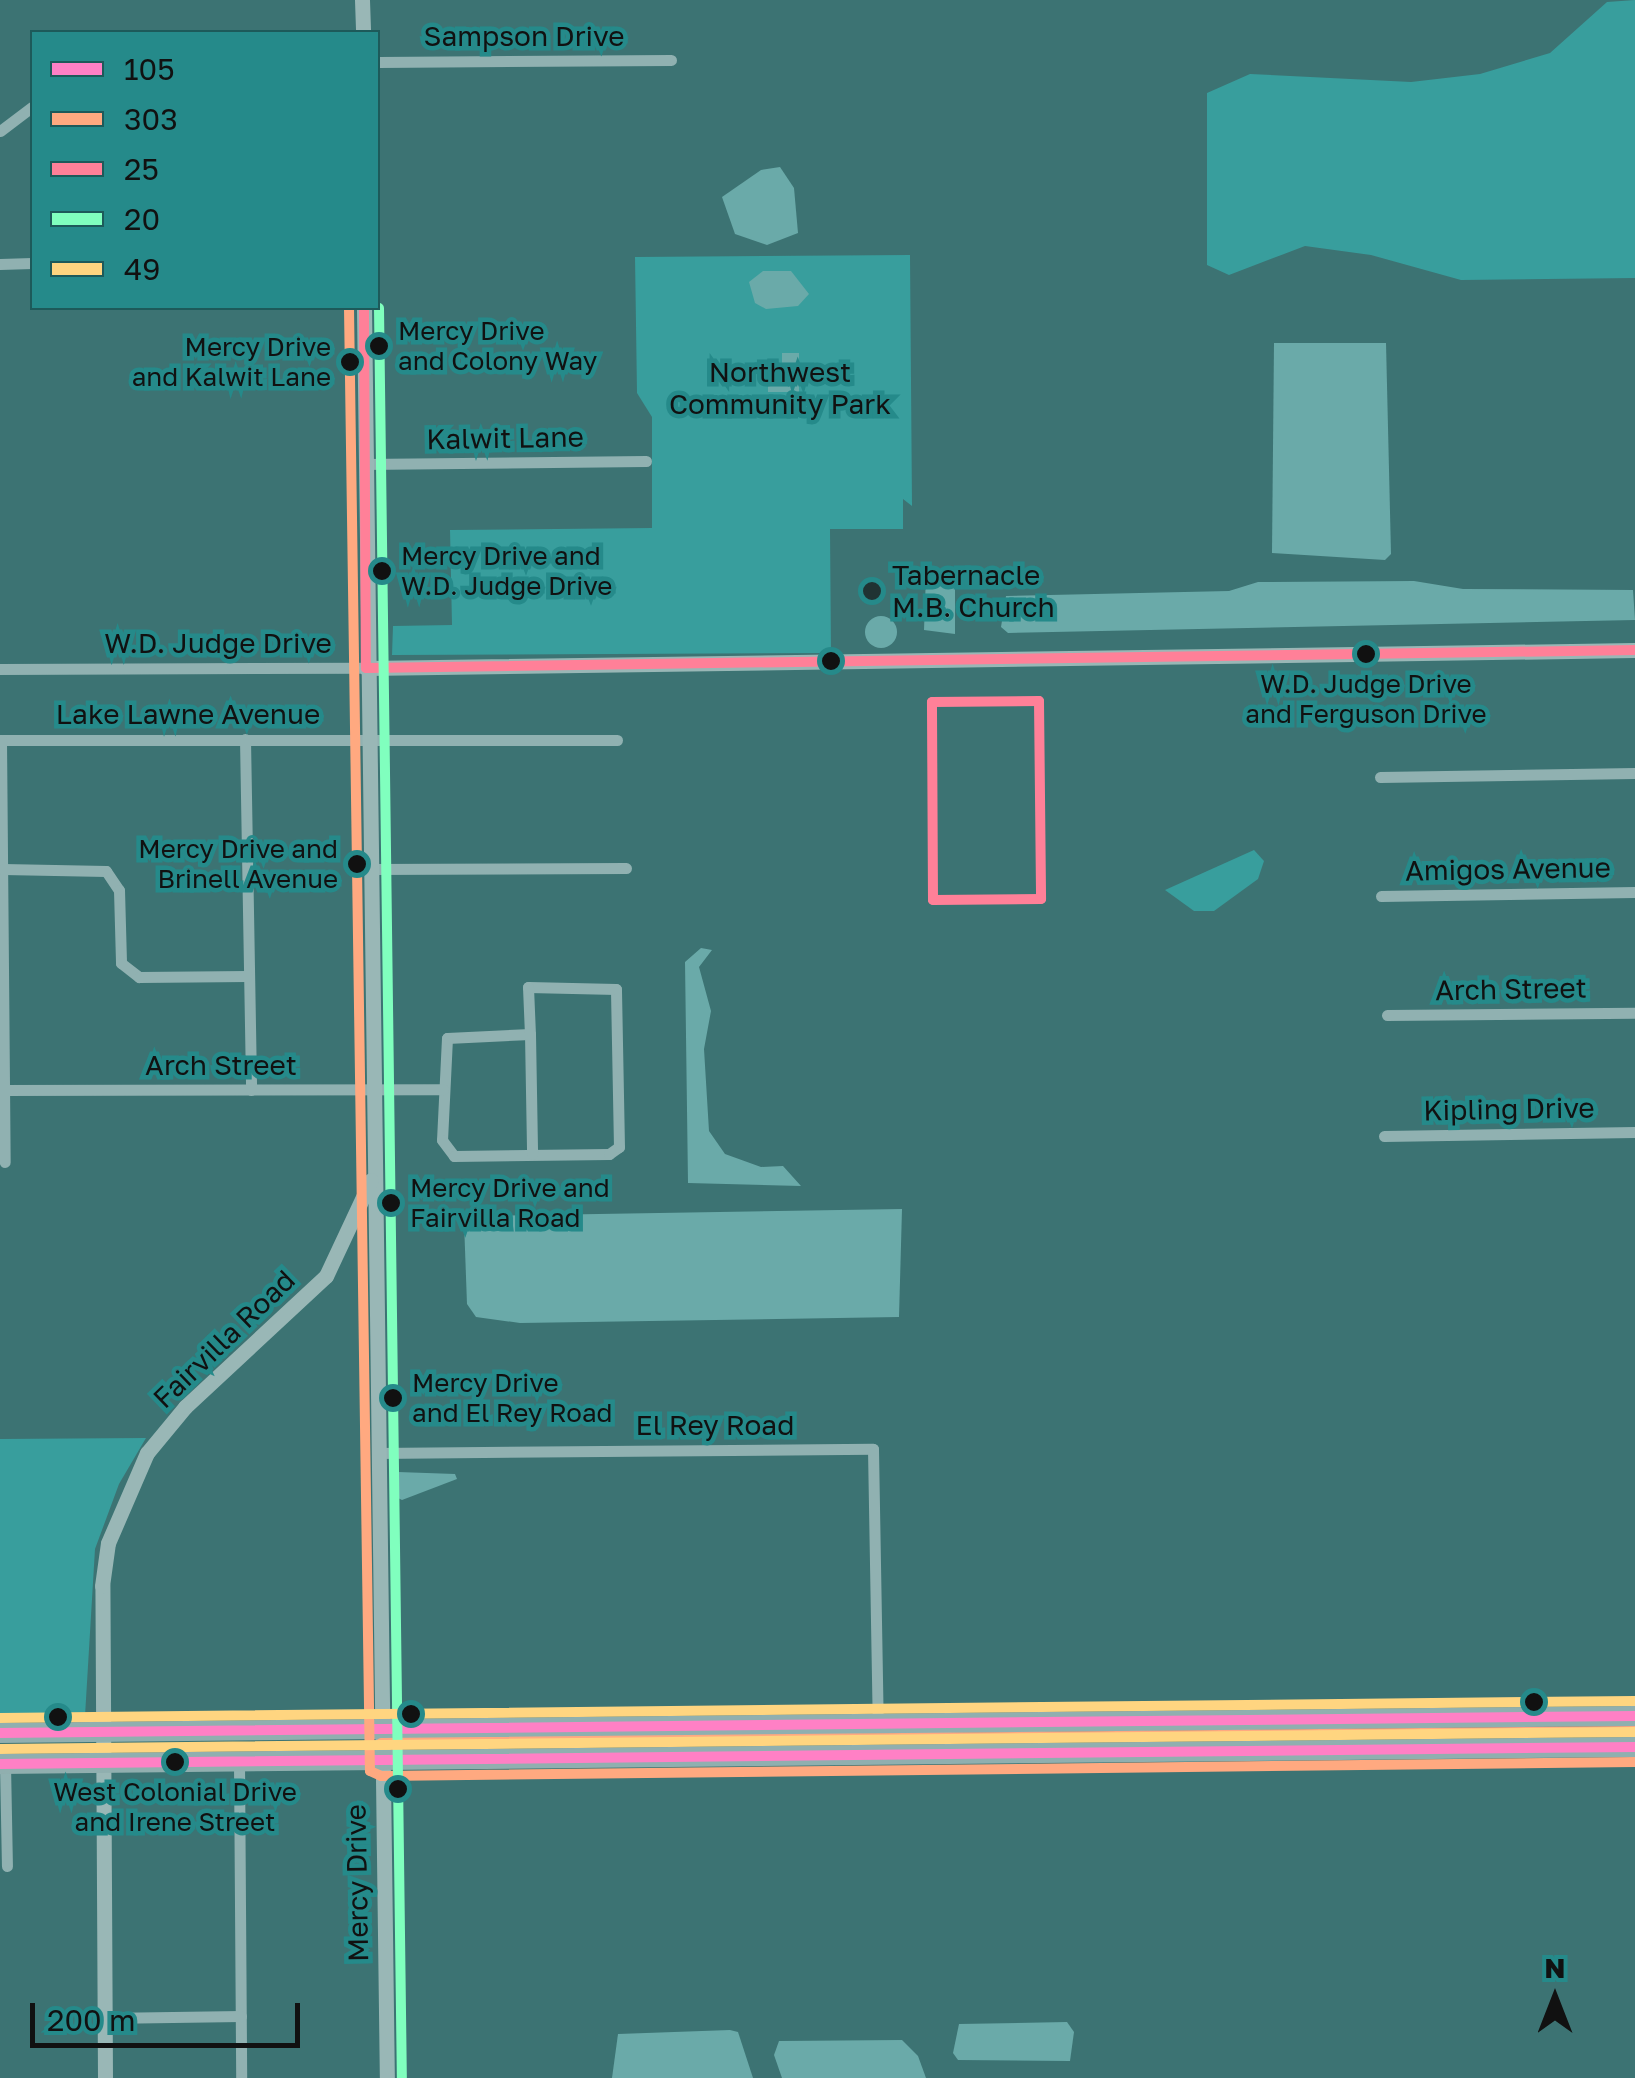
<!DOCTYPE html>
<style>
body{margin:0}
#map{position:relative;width:1635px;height:2078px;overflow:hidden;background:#3c7373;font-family:"Golos Text",sans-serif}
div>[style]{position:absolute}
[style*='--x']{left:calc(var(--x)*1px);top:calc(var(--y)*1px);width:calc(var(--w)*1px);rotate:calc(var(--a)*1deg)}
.green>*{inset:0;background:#389e9d}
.water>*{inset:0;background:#6aaaa9}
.round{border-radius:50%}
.street>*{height:11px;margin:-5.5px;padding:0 5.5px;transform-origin:5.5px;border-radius:5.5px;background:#90b1b1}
.secondary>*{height:15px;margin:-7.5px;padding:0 7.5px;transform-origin:7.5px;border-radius:7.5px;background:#99b7b6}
.highway>*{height:20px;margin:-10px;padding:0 10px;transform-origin:10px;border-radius:10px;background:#90afaf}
.bus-1>*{height:10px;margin:-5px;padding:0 5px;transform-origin:5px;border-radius:5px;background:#ff80c5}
.bus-2>*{height:10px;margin:-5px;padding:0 5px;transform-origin:5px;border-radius:5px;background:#ffa980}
.bus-3>*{height:10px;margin:-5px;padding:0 5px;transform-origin:5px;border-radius:5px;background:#ff8098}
.bus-4>*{height:10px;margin:-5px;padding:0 5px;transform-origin:5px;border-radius:5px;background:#80ffbe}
.bus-5>*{height:10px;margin:-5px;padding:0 5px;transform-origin:5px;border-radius:5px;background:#ffd580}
.dots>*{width:28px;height:28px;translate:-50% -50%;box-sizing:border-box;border:5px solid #258a8a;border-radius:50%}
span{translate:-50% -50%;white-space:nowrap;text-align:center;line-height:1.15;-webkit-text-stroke:9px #258a8a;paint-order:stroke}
.bus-label{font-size:26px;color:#111}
.left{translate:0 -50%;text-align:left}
.right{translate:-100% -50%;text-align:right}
.street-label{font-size:28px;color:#111}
.park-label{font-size:28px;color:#111}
.poi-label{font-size:28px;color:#111}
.legend{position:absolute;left:30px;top:30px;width:350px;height:280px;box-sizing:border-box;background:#258a8a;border:2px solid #1d5a5a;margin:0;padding:12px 18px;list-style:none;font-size:30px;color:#111}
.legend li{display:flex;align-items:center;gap:20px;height:50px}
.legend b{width:50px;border:2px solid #1d5a5a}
.north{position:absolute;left:1505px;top:1948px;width:100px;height:100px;-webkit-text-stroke:8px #258a8a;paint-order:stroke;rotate:0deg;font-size:28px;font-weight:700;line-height:40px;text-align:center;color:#111}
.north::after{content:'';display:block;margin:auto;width:35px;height:45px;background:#111;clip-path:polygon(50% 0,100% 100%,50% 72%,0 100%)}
.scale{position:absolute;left:30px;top:2003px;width:270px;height:45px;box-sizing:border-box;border:5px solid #111;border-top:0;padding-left:12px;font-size:30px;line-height:35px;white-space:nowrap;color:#111;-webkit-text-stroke:8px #258a8a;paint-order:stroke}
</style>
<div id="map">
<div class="green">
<div style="clip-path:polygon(1635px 0,1635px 278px,1461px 280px,1371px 255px,1305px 246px,1229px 275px,1207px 265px,1207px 93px,1250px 74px,1411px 82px,1480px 74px,1550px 53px,1607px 2px)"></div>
<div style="clip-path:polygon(910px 255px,912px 506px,903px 499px,903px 529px,830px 529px,831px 653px,392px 655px,393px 626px,452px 625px,450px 530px,652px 528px,652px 417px,637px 393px,635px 257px)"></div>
<div style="clip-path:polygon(1254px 850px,1264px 861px,1258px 879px,1214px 911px,1194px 911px,1165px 890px)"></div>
<div style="clip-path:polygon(146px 1438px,119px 1484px,95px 1549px,85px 1716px,0 1716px,0 1439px)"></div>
</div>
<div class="water">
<div style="clip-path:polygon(780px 167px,794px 188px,798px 233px,767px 245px,735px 234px,722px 197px,761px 170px)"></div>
<div style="clip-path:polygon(763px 271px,791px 271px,809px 294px,798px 306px,766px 309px,755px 303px,749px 282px)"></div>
<div style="clip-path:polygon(1274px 343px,1386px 343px,1391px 554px,1385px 560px,1272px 553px)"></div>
<div style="clip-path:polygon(782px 353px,799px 353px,799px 392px,768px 392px,768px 367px,782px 367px)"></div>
<div style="clip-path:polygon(926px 575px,955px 579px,955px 634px,924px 630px)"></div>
<div style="clip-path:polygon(1414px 581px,1463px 589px,1633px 590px,1635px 620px,1008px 633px,1001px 627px,1006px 596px,1229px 591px,1258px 582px)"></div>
<div class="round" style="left:865px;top:616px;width:32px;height:32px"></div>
<div style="clip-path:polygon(701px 948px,712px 950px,699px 967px,711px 1011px,704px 1049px,709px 1131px,725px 1154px,761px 1167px,783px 1166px,801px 1186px,688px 1183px,685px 962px)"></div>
<div style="clip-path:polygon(902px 1209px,899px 1317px,520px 1323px,476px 1317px,467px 1304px,464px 1222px,473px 1216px)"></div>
<div style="clip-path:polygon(398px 1472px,455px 1474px,457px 1479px,402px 1500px,396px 1497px)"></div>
<div style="clip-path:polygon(1067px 2022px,1074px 2032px,1070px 2061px,958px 2060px,953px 2053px,959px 2024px)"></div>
<div style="clip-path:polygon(730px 2030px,738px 2032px,753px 2078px,612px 2078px,618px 2034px)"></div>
<div style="clip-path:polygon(902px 2040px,918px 2056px,926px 2078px,782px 2078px,774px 2055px,779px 2041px)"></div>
</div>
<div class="street">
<div style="--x:378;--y:62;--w:293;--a:-0.4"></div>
<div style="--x:0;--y:131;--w:40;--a:-37"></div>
<div style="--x:0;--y:264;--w:32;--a:-2"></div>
<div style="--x:364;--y:464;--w:282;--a:-0.6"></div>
<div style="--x:0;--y:669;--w:366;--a:-0.2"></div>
<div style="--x:245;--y:739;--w:351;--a:89"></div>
<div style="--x:0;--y:740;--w:617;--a:0"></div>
<div style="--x:1;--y:740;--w:422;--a:89.5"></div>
<div style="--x:1380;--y:777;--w:255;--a:-0.9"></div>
<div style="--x:3;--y:869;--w:103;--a:1.1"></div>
<div style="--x:106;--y:871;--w:23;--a:56"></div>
<div style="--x:119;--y:890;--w:73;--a:88.4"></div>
<div style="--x:121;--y:963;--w:23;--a:38"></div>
<div style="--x:139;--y:977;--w:108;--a:-0.5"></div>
<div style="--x:370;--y:869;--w:256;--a:-0.2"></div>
<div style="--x:1381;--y:896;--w:254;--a:-0.9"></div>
<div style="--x:1387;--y:1015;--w:248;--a:-0.5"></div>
<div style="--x:530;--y:1034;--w:83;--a:177.2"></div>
<div style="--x:447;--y:1038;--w:102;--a:92.8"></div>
<div style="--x:442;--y:1140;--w:20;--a:53"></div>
<div style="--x:454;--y:1156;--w:155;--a:-0.7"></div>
<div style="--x:609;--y:1154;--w:12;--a:-35"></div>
<div style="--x:619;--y:1147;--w:158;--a:-91.1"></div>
<div style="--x:616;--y:989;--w:88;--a:-178.7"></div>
<div style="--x:528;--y:987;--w:47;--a:87.6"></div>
<div style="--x:530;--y:1034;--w:120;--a:89"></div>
<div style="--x:0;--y:1090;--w:443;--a:-0.1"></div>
<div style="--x:1384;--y:1136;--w:251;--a:-0.9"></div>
<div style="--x:377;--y:1453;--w:496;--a:-0.5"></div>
<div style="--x:873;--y:1449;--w:275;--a:89"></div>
<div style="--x:239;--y:1762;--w:316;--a:89.6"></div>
<div style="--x:5;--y:1764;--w:102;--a:88.9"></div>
<div style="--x:104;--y:2018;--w:137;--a:-0.8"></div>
</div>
<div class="secondary">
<div style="--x:362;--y:0;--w:32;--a:88"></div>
<div style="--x:364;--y:308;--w:1770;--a:89.26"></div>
<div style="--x:366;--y:668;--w:1269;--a:-0.81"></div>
<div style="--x:105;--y:2078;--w:492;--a:-90.3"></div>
<div style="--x:102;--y:1586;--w:43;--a:-82.1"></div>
<div style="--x:108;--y:1543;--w:98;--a:-66.6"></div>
<div style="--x:147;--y:1453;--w:60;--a:-50.4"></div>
<div style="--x:185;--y:1407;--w:192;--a:-42.9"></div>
<div style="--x:326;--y:1276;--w:106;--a:-64.9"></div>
</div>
<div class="highway">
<div style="--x:0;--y:1733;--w:1635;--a:-0.6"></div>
<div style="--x:0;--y:1764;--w:1635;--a:-0.6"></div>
</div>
<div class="bus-1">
<div style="--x:0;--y:1733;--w:1635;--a:-0.6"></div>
<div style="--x:0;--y:1764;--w:1635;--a:-0.6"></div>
</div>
<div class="bus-2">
<div style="--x:349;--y:308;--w:1463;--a:89.18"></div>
<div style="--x:370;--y:1771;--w:12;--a:24"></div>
<div style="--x:381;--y:1776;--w:1254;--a:-0.64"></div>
<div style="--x:381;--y:1743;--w:1254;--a:-0.55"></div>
</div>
<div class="bus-3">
<div style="--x:364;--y:308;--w:360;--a:89.7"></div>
<div style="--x:366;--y:668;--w:1269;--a:-0.81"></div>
<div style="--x:1039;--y:701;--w:198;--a:89.4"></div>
<div style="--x:1041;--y:899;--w:108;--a:179.5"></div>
<div style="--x:933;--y:900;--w:198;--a:-90.3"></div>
<div style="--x:932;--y:702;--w:107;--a:-0.5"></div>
</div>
<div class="bus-4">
<div style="--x:379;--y:308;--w:1770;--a:89.26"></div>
</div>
<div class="bus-5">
<div style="--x:0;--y:1718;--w:1635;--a:-0.6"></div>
<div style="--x:0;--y:1749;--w:1635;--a:-0.6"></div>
</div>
<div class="dots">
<div style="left:379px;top:346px;background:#111"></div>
<div style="left:350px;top:362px;background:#111"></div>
<div style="left:382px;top:571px;background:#111"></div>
<div style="left:872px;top:591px;background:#203333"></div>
<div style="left:1366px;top:654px;background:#111"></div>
<div style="left:831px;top:661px;background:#111"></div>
<div style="left:357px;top:864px;background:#111"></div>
<div style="left:391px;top:1203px;background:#111"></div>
<div style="left:393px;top:1398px;background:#111"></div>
<div style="left:1534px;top:1702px;background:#111"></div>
<div style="left:411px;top:1714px;background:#111"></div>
<div style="left:58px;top:1717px;background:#111"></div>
<div style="left:175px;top:1762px;background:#111"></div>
<div style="left:398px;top:1789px;background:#111"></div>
</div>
<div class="bus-label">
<span class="left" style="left:398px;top:346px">Mercy Drive<br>and Colony Way</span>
<span class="right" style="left:331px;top:362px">Mercy Drive<br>and Kalwit Lane</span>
<span class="left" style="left:401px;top:571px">Mercy Drive and<br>W.D. Judge Drive</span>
<span style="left:1366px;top:699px">W.D. Judge Drive<br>and Ferguson Drive</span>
<span class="right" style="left:338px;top:864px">Mercy Drive and<br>Brinell Avenue</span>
<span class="left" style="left:410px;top:1203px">Mercy Drive and<br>Fairvilla Road</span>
<span class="left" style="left:412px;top:1398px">Mercy Drive<br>and El Rey Road</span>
<span style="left:175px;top:1807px">West Colonial Drive<br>and Irene Street</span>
</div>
<div class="street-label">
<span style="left:524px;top:36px">Sampson Drive</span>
<span style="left:505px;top:438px;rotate:-1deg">Kalwit Lane</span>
<span style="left:218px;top:643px">W.D. Judge Drive</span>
<span style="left:188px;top:714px">Lake Lawne Avenue</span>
<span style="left:1508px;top:869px;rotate:-1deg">Amigos Avenue</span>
<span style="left:1511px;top:989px;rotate:-1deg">Arch Street</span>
<span style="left:221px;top:1065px">Arch Street</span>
<span style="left:1509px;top:1109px;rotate:-1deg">Kipling Drive</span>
<span style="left:224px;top:1339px;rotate:-44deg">Fairvilla Road</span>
<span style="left:715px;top:1425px">El Rey Road</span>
<span style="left:357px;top:1883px;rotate:-91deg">Mercy Drive</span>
</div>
<div class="park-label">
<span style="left:780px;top:388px">Northwest<br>Community Park</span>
</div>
<div class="poi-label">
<span class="left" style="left:892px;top:591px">Tabernacle<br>M.B. Church</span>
</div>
<ul class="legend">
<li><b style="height:12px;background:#ff80c5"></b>105</li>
<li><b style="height:12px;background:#ffa980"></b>303</li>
<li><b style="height:12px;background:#ff8098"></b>25</li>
<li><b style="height:12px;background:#80ffbe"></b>20</li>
<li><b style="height:12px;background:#ffd580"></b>49</li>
</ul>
<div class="north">N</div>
<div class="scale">200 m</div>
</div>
